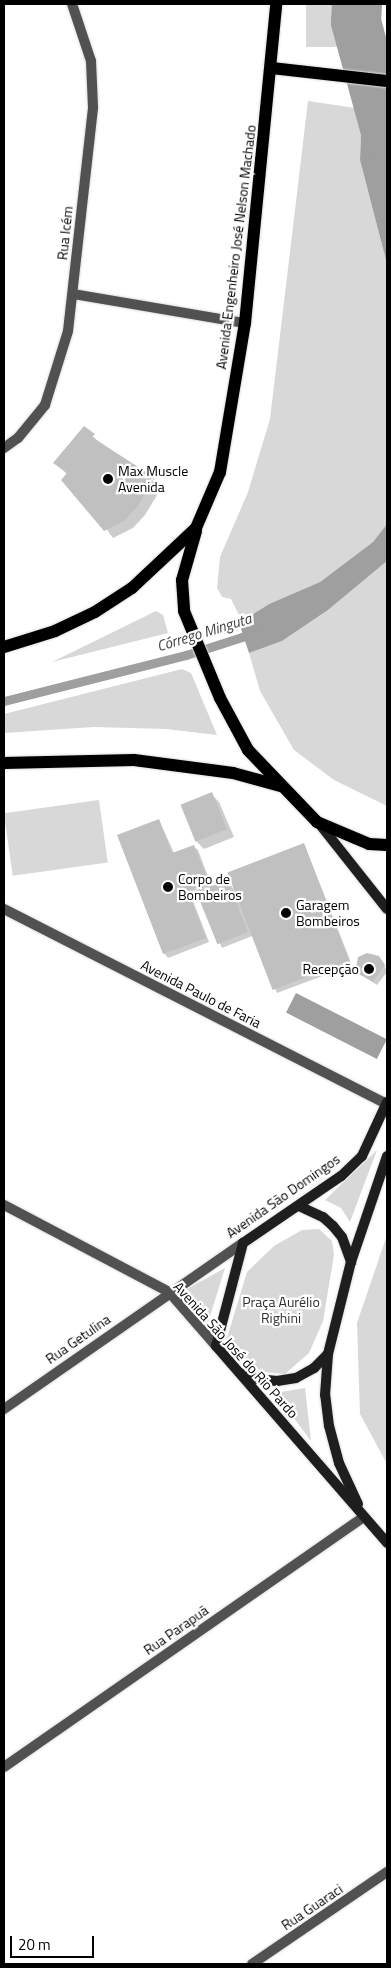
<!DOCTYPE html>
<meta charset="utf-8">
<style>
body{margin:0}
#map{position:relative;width:391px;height:1968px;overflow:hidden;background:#fff;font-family:"Titillium Web",sans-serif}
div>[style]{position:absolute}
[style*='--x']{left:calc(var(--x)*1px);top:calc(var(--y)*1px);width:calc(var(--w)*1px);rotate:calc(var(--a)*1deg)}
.green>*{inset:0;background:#d8d8d8;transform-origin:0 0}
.water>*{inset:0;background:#9f9f9f;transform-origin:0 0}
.shadow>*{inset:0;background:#0003}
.stream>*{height:9px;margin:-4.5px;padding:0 4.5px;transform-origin:4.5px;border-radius:4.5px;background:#9f9f9f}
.river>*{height:50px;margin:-25px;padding:0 25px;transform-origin:25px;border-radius:25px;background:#9f9f9f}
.building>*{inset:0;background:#c0c0c0;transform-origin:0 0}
.roads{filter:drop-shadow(0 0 1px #dbdbdb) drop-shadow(0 0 1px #dbdbdb)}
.street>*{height:10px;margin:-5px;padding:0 5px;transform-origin:5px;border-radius:5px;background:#515151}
.secondary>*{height:10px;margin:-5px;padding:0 5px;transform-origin:5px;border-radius:5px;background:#1e1e1e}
.primary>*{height:12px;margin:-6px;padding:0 6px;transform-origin:6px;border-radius:6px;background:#000}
.dots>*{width:14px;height:14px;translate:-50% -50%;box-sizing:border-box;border:2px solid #fff;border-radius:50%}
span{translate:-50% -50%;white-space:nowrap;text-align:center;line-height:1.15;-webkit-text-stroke:4.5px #fff;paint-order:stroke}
.street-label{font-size:14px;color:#000}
.poi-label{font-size:14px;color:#000}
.left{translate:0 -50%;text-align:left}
.right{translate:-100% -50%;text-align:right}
.park-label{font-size:14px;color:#2f2f2f}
.water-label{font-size:15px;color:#404040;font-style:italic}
.frame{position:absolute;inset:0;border:5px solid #000;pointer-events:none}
.scale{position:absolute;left:10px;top:1936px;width:84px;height:22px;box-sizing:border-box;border:2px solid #000;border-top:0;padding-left:6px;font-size:15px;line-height:18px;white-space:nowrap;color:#000;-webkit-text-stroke:4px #fff;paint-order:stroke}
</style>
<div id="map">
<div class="green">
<div style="left:306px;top:4px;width:37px;height:43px"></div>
<div style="clip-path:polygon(308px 101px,362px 109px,360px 160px,387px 264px,387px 524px,373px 542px,320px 582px,269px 604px,239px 623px,239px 615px,231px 599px,222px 597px,217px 588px,220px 557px,248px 492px,270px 419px)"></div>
<div style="clip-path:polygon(387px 561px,387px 806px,334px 780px,294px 750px,260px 691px,249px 653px,282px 641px,328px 610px)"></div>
<div style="clip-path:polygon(156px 611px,163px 615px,168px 633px,52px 662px)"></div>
<div style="clip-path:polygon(182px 669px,191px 673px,217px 735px,166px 729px,94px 727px,4px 733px,4px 714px)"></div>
<div style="left:99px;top:800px;width:63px;height:96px;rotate:82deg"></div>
<div style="clip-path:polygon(377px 1150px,350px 1222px,341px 1208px,325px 1200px)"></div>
<div style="clip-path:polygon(319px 1229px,332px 1241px,334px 1255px,323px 1321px,309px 1353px,285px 1374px,264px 1372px,232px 1357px,227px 1351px,226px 1341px,247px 1272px,274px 1246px,302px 1230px)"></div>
<div style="clip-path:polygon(387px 1235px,387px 1464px,360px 1414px,357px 1323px)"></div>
<div style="clip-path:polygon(225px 1268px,207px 1326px,178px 1294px)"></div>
<div style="clip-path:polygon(305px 1388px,311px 1441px,275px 1393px)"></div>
</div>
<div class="water">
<div style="clip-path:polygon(387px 108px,387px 264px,360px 160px,362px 109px)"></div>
<div style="clip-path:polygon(387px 524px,387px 561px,328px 610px,282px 641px,249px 653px,239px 623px,269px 604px,320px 582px,373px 542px)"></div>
<div style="left:296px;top:993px;width:102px;height:22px;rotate:27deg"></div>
</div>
<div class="shadow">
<div style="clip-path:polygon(84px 428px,101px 444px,162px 487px,145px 515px,133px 528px,113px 538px,67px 474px,55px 463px)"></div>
<div style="clip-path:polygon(211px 794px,219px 802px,234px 837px,204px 849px,196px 841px)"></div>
<div style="clip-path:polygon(159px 820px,174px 853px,193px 846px,198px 850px,212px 887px,227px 882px,234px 889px,304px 844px,352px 965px,277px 993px,252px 936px,222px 948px,197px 893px,191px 896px,209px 942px,168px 958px,164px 953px)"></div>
<div style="clip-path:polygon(383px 962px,387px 972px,377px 985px,356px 971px)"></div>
</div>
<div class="stream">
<div style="--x:4;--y:701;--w:188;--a:-14.2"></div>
<div style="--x:186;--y:655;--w:71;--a:-17.9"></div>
</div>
<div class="river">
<div style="--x:357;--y:4;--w:18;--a:93"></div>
<div style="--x:356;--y:22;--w:117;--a:74.7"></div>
</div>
<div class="building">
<div style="clip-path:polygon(84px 426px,95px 434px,92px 437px,155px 478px,137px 507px,125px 520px,104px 531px,61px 480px,67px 473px,53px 463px)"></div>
<div style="left:212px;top:792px;width:40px;height:34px;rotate:68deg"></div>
<div style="clip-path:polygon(159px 819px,172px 853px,194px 845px,209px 883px,188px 891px,206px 938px,163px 954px,117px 835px)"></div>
<div style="left:304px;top:843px;width:126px;height:82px;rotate:69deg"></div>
<div style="left:227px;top:880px;width:56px;height:33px;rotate:68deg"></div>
<div style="clip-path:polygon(367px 953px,379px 956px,385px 965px,373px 982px,355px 972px,358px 957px)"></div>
</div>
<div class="roads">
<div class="street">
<div style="--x:73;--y:294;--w:174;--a:9.6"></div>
<div style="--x:4;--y:448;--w:17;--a:-36"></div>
<div style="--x:18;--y:438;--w:43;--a:-50.7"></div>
<div style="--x:45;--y:405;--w:77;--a:-72.7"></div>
<div style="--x:68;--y:331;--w:225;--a:-83.6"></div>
<div style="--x:93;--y:107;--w:46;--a:-92.5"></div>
<div style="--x:91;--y:61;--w:60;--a:-108.4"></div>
<div style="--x:4;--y:909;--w:430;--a:27"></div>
<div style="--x:4;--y:1205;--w:187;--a:27.8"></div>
<div style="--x:169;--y:1292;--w:72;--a:49"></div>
<div style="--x:4;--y:1409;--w:291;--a:-34.8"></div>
<div style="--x:4;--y:1767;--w:438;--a:-34.8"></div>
<div style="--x:252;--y:1964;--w:163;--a:-34.3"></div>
</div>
<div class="secondary">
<div style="--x:318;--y:822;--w:111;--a:51.6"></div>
<div style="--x:387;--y:1102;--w:60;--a:114.8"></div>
<div style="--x:362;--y:1156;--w:29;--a:136"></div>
<div style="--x:341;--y:1176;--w:119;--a:145.6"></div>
<div style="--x:243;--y:1243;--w:106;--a:104.7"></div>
<div style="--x:216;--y:1346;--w:261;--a:49"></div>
<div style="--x:299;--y:1206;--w:26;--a:25"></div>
<div style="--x:323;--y:1217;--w:13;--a:42"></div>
<div style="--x:333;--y:1226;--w:14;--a:51"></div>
<div style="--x:342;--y:1237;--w:27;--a:70"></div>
<div style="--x:240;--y:1373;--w:18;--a:19"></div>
<div style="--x:257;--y:1379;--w:20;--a:6"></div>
<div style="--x:277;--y:1381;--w:19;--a:-9"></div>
<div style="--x:296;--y:1378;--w:21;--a:-29"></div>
<div style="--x:314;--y:1368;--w:20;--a:-45"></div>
<div style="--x:358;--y:1504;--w:45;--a:-114.9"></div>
<div style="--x:339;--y:1463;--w:38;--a:-105"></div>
<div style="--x:329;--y:1426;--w:31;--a:-97"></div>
<div style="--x:325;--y:1395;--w:41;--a:-85.8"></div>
<div style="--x:328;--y:1354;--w:95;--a:-76"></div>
<div style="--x:351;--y:1262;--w:112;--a:-71.2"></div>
</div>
<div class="primary">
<div style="--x:271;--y:68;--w:117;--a:6.4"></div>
<div style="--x:196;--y:531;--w:51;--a:105.9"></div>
<div style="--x:182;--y:580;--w:31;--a:86"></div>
<div style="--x:184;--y:611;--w:94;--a:67.5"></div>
<div style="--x:220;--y:698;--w:59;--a:61.7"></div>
<div style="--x:248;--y:750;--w:100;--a:46.2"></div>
<div style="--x:317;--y:822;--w:56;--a:22.9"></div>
<div style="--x:369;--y:844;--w:18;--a:3"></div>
<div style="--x:4;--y:647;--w:53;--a:-17.4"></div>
<div style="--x:55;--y:631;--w:44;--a:-25.4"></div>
<div style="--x:95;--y:612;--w:44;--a:-33"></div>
<div style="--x:132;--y:588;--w:88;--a:-43.2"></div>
<div style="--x:196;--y:528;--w:61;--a:-66.8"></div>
<div style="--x:220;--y:472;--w:151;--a:-80.5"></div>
<div style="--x:245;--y:323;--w:321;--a:-84.4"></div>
<div style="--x:4;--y:763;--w:130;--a:-1.3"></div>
<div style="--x:134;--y:760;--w:100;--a:7.5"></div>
<div style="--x:233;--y:773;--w:50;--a:15.2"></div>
</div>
</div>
<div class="dots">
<div style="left:108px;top:479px;background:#000"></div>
<div style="left:168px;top:887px;background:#000"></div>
<div style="left:286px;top:913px;background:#000"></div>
<div style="left:369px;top:969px;background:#000"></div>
</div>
<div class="street-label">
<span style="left:65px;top:233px;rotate:-84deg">Rua Icém</span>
<span style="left:236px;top:247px;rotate:-83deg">Avenida Engenheiro José Nelson Machado</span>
<span style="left:201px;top:994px;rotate:27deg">Avenida Paulo de Faria</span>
<span style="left:283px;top:1196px;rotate:-35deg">Avenida São Domingos</span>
<span style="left:78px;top:1339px;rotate:-35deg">Rua Getulina</span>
<span style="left:236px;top:1350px;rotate:48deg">Avenida São José do Rio Pardo</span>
<span style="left:176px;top:1630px;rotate:-35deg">Rua Parapuã</span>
<span style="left:312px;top:1907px;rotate:-34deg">Rua Guaraci</span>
</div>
<div class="poi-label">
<span class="left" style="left:118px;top:479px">Max Muscle<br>Avenida</span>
<span class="left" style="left:178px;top:887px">Corpo de<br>Bombeiros</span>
<span class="left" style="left:296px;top:913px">Garagem<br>Bombeiros</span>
<span class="right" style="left:359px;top:969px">Recepção</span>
</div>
<div class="park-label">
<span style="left:281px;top:1310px">Praça Aurélio<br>Righini</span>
</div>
<div class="water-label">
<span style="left:204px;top:632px;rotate:-17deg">Córrego Minguta</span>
</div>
<div class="frame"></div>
<div class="scale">20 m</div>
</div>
